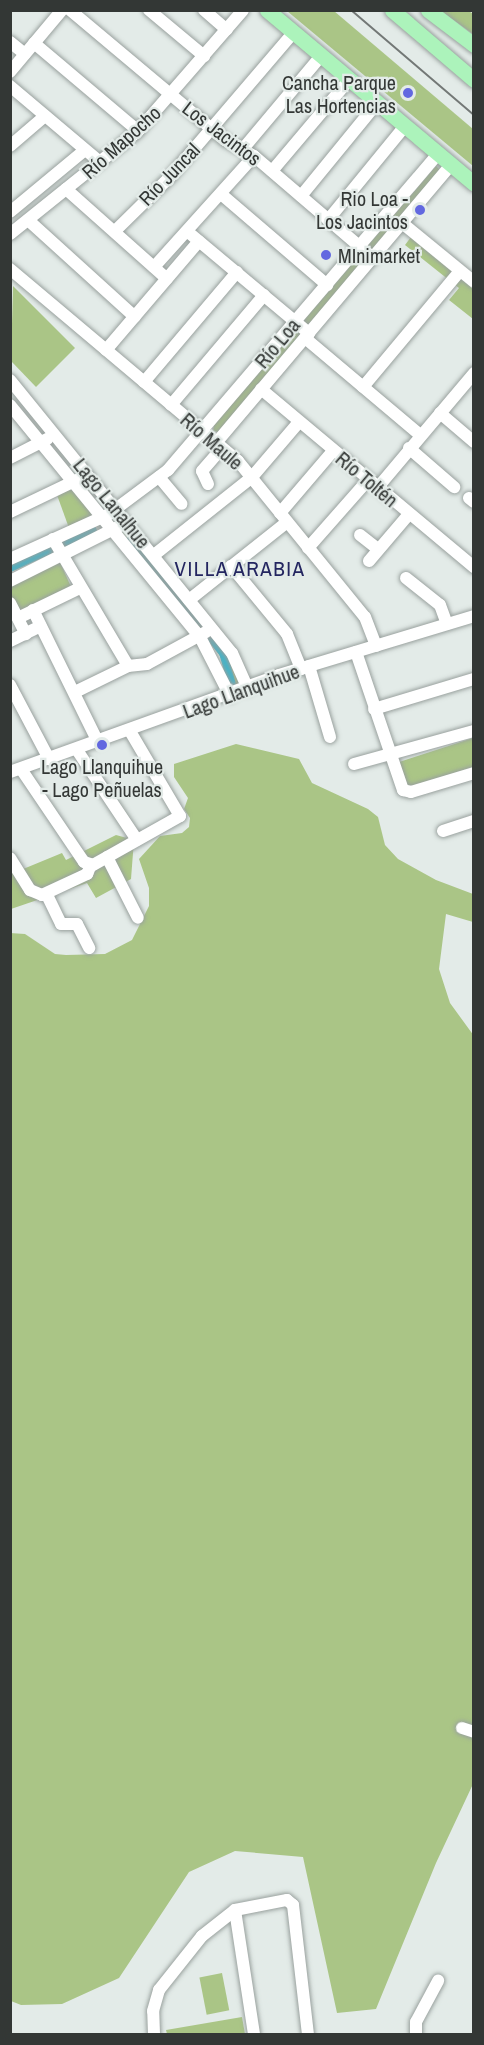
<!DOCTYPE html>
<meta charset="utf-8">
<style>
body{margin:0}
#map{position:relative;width:484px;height:2045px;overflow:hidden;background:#e3ebe8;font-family:"Archivo Narrow",sans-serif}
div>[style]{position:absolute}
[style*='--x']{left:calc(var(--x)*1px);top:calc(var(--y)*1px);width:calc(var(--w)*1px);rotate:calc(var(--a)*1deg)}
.green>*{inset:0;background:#aac586;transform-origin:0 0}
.canal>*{height:8px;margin:-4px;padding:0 4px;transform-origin:4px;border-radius:4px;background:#3ab6cd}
.roads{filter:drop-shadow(0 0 2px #99a19e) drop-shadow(0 0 2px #99a19e)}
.minor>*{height:12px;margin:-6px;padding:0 6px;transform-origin:6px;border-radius:6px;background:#fff}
.major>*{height:15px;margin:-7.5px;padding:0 7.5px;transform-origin:7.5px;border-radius:7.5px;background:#acf3bb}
.rail>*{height:2px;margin:-1px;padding:0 1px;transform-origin:1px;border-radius:1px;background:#737876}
.dots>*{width:16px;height:16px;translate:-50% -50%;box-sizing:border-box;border:3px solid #e3ebe8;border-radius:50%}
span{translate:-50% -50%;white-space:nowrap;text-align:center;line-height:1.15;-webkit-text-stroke:4.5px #e3ebe8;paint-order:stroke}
.poi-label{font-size:20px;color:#333735}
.right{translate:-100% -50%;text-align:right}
.left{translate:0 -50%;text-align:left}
.street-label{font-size:20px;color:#333735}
.neighbourhood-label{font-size:21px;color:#242660;letter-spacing:1.5px}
.frame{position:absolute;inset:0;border:12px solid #333735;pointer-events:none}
</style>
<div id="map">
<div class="green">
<div style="clip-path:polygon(287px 11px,334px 11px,473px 129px,473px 166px)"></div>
<div style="clip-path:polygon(441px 11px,469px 11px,473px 14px,473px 34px)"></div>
<div style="clip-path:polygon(436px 166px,440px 170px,219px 432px,213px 431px,214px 425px)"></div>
<div style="clip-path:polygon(411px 237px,473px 287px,473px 319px,449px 300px,459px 288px,405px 245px)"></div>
<div style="clip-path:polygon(13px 286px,75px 348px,36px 387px,11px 361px)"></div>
<div style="clip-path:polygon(69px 485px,97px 513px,69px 528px,57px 495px)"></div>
<div style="clip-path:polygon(88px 521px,95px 531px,11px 571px,11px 560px)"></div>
<div style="clip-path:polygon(125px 529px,228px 654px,242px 683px,233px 686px,220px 656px,198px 626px,120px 532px)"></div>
<div style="clip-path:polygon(60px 562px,72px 589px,22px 613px,11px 599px,11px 583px)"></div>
<div style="clip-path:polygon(473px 738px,473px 769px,409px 789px,396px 763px)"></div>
<div style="clip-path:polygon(236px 744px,299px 759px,312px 783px,368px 809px,378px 817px,385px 845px,398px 859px,436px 880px,473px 894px,473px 922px,446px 914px,439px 969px,450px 1003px,474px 1036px,473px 1784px,436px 1863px,376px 2009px,337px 2013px,303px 1857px,235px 1851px,189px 1872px,119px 1978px,62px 2004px,21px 2005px,11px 2001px,10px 933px,25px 934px,55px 954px,66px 955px,105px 954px,132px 940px,149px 906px,149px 888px,139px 859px,160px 836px,182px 833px,189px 827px,190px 818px,184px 809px,188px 798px,174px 777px,174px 764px)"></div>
<div style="clip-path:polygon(116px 835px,134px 840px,131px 879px,96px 898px,87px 883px,11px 909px,11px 874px,62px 853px,66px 860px)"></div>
<div style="left:222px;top:1973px;width:38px;height:23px;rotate:79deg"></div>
<div style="clip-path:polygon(242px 2017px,245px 2034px,167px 2034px,166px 2030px)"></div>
</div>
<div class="canal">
<div style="--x:131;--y:539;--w:146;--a:51.1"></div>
<div style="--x:223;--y:653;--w:32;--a:74"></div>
<div style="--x:61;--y:545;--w:35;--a:-25"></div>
<div style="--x:10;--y:568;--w:46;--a:-24.3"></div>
</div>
<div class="roads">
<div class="minor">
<div style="--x:70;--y:10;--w:202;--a:40"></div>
<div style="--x:225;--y:140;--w:33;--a:29"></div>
<div style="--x:254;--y:156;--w:157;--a:40.6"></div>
<div style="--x:149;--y:10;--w:72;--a:39.9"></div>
<div style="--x:204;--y:10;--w:30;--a:41"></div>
<div style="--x:10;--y:42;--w:19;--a:39"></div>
<div style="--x:34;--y:43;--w:136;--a:40.2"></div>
<div style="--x:10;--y:72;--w:81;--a:-50"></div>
<div style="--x:10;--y:86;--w:118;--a:40.2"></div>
<div style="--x:10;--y:146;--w:46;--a:-40.6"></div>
<div style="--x:242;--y:150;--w:123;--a:-50"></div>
<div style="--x:272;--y:171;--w:119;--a:-49.8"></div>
<div style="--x:66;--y:189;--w:135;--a:41.7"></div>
<div style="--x:221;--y:194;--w:140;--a:40.6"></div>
<div style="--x:301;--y:196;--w:120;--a:-50.7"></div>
<div style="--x:10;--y:212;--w:97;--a:-39.6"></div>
<div style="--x:28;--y:220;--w:144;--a:42.2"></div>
<div style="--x:328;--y:220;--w:122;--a:-50.7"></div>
<div style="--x:402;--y:223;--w:93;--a:39.3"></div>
<div style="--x:115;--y:231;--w:77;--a:-44.5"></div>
<div style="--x:170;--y:177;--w:189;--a:-49.5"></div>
<div style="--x:188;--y:232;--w:158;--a:39.9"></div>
<div style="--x:10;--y:234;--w:164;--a:-38.8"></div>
<div style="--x:138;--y:131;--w:160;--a:-49"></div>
<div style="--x:154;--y:267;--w:149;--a:-48"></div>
<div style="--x:10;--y:269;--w:298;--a:40.1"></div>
<div style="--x:238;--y:461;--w:201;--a:50.9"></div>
<div style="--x:365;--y:617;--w:31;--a:69"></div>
<div style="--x:305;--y:338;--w:150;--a:40.1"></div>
<div style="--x:106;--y:350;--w:143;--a:-49.5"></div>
<div style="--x:10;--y:380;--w:352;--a:50.9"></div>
<div style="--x:232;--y:653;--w:39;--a:66"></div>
<div style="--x:144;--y:382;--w:144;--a:-49.8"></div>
<div style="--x:363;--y:387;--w:151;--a:-50.1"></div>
<div style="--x:261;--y:389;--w:278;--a:39.9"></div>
<div style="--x:10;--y:405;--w:300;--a:50.7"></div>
<div style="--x:200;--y:637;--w:66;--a:63"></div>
<div style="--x:171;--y:405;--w:144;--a:-49.8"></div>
<div style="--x:440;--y:413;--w:45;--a:40.5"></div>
<div style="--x:216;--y:443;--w:364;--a:-49.8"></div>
<div style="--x:409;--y:448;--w:60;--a:40.9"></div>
<div style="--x:10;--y:458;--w:42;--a:-27.2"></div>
<div style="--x:159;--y:477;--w:35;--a:50"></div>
<div style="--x:208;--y:484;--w:14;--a:-115"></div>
<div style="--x:202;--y:471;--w:30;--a:-49"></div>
<div style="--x:379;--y:486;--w:148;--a:-49.9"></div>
<div style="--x:469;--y:498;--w:6;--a:39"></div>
<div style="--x:10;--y:512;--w:76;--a:-25.6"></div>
<div style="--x:280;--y:513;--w:82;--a:-49.5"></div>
<div style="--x:360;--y:535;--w:23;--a:38"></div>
<div style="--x:53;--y:539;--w:147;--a:59.4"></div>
<div style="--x:308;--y:548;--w:91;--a:-48.6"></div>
<div style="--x:154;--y:555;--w:125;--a:-38.5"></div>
<div style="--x:252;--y:477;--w:72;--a:-49.5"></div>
<div style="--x:10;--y:559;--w:109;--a:-24.4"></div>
<div style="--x:109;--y:514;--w:74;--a:-36.7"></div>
<div style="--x:168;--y:470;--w:416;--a:-49.5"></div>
<div style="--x:369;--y:561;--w:62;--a:-49.6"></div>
<div style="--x:231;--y:566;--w:88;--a:50.5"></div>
<div style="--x:287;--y:634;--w:38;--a:68"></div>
<div style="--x:406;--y:578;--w:43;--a:38.5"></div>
<div style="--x:440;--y:605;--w:20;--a:70"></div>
<div style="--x:10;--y:581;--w:123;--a:-26.6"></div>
<div style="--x:189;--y:600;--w:125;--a:-38.5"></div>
<div style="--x:10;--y:603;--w:35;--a:63"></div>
<div style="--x:33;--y:610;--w:147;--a:63.8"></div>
<div style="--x:18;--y:618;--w:69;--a:-25.8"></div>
<div style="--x:10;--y:641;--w:34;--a:-26"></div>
<div style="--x:356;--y:652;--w:146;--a:71.2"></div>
<div style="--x:403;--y:790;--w:8;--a:14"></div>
<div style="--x:411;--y:792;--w:66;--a:-16.8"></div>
<div style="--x:309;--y:666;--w:74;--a:73.5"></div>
<div style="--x:10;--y:685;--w:84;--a:62.2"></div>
<div style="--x:75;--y:692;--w:59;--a:-26.1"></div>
<div style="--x:128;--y:666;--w:19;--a:-6"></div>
<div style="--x:147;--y:664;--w:67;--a:-28.5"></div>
<div style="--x:374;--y:709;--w:104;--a:-16.7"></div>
<div style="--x:77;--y:750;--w:108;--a:56.3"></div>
<div style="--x:354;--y:764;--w:124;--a:-15.4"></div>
<div style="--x:21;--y:769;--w:112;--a:55.9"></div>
<div style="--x:84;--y:862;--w:9;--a:18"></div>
<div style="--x:93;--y:865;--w:100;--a:-29.4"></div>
<div style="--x:180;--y:816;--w:99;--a:-120.5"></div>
<div style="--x:10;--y:772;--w:286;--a:-19.8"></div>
<div style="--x:279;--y:675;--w:204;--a:-16.8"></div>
<div style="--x:443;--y:831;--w:33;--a:-18"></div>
<div style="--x:107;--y:857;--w:68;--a:63.1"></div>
<div style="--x:10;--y:858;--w:38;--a:58"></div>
<div style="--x:30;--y:890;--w:13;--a:23"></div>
<div style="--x:42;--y:895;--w:50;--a:-25"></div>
<div style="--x:87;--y:874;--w:10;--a:-66"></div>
<div style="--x:47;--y:895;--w:32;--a:64"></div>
<div style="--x:61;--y:924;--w:16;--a:0"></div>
<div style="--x:77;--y:924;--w:27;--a:63"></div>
<div style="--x:462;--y:1728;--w:13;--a:18"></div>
<div style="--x:235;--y:1910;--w:125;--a:81.3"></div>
<div style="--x:154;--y:2034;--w:23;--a:-92"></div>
<div style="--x:153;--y:2011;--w:22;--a:-74"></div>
<div style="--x:159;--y:1990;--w:69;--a:-51.5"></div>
<div style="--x:202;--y:1936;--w:42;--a:-38.2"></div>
<div style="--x:235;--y:1910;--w:53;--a:-10.9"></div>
<div style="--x:287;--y:1900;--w:8;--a:40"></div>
<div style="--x:293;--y:1905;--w:130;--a:83.4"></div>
<div style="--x:416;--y:2034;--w:12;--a:-90"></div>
<div style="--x:416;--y:2022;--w:47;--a:-61.8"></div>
</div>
<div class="major">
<div style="--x:267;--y:10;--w:270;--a:40"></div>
<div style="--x:392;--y:10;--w:108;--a:40.5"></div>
<div style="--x:428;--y:10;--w:58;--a:37.3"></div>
</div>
</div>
<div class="rail">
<div style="--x:351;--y:10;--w:162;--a:40.5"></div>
</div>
<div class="dots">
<div style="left:408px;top:93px;background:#6268e0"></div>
<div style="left:420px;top:210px;background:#6268e0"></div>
<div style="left:326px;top:255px;background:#6268e0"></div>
<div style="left:102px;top:745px;background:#6268e0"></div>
</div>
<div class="poi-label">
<span class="right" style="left:396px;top:94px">Cancha Parque<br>Las Hortencias</span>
<span class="right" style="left:408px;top:210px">Rio Loa -<br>Los Jacintos</span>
<span class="left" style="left:338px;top:255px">MInimarket</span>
<span style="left:102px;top:778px">Lago Llanquihue<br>- Lago Peñuelas</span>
</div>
<div class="street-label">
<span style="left:222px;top:133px;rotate:37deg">Los Jacintos</span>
<span style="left:121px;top:142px;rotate:-42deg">Río Mapocho</span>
<span style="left:169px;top:174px;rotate:-46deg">Río Juncal</span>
<span style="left:277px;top:343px;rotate:-50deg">Río Loa</span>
<span style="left:212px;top:441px;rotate:41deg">Río Maule</span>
<span style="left:367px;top:479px;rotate:40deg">Río Toltén</span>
<span style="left:112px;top:503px;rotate:51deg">Lago Lanalhue</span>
<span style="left:241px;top:691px;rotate:-20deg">Lago Llanquihue</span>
</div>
<div class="neighbourhood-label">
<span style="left:240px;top:569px">VILLA ARABIA</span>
</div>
<div class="frame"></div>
</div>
